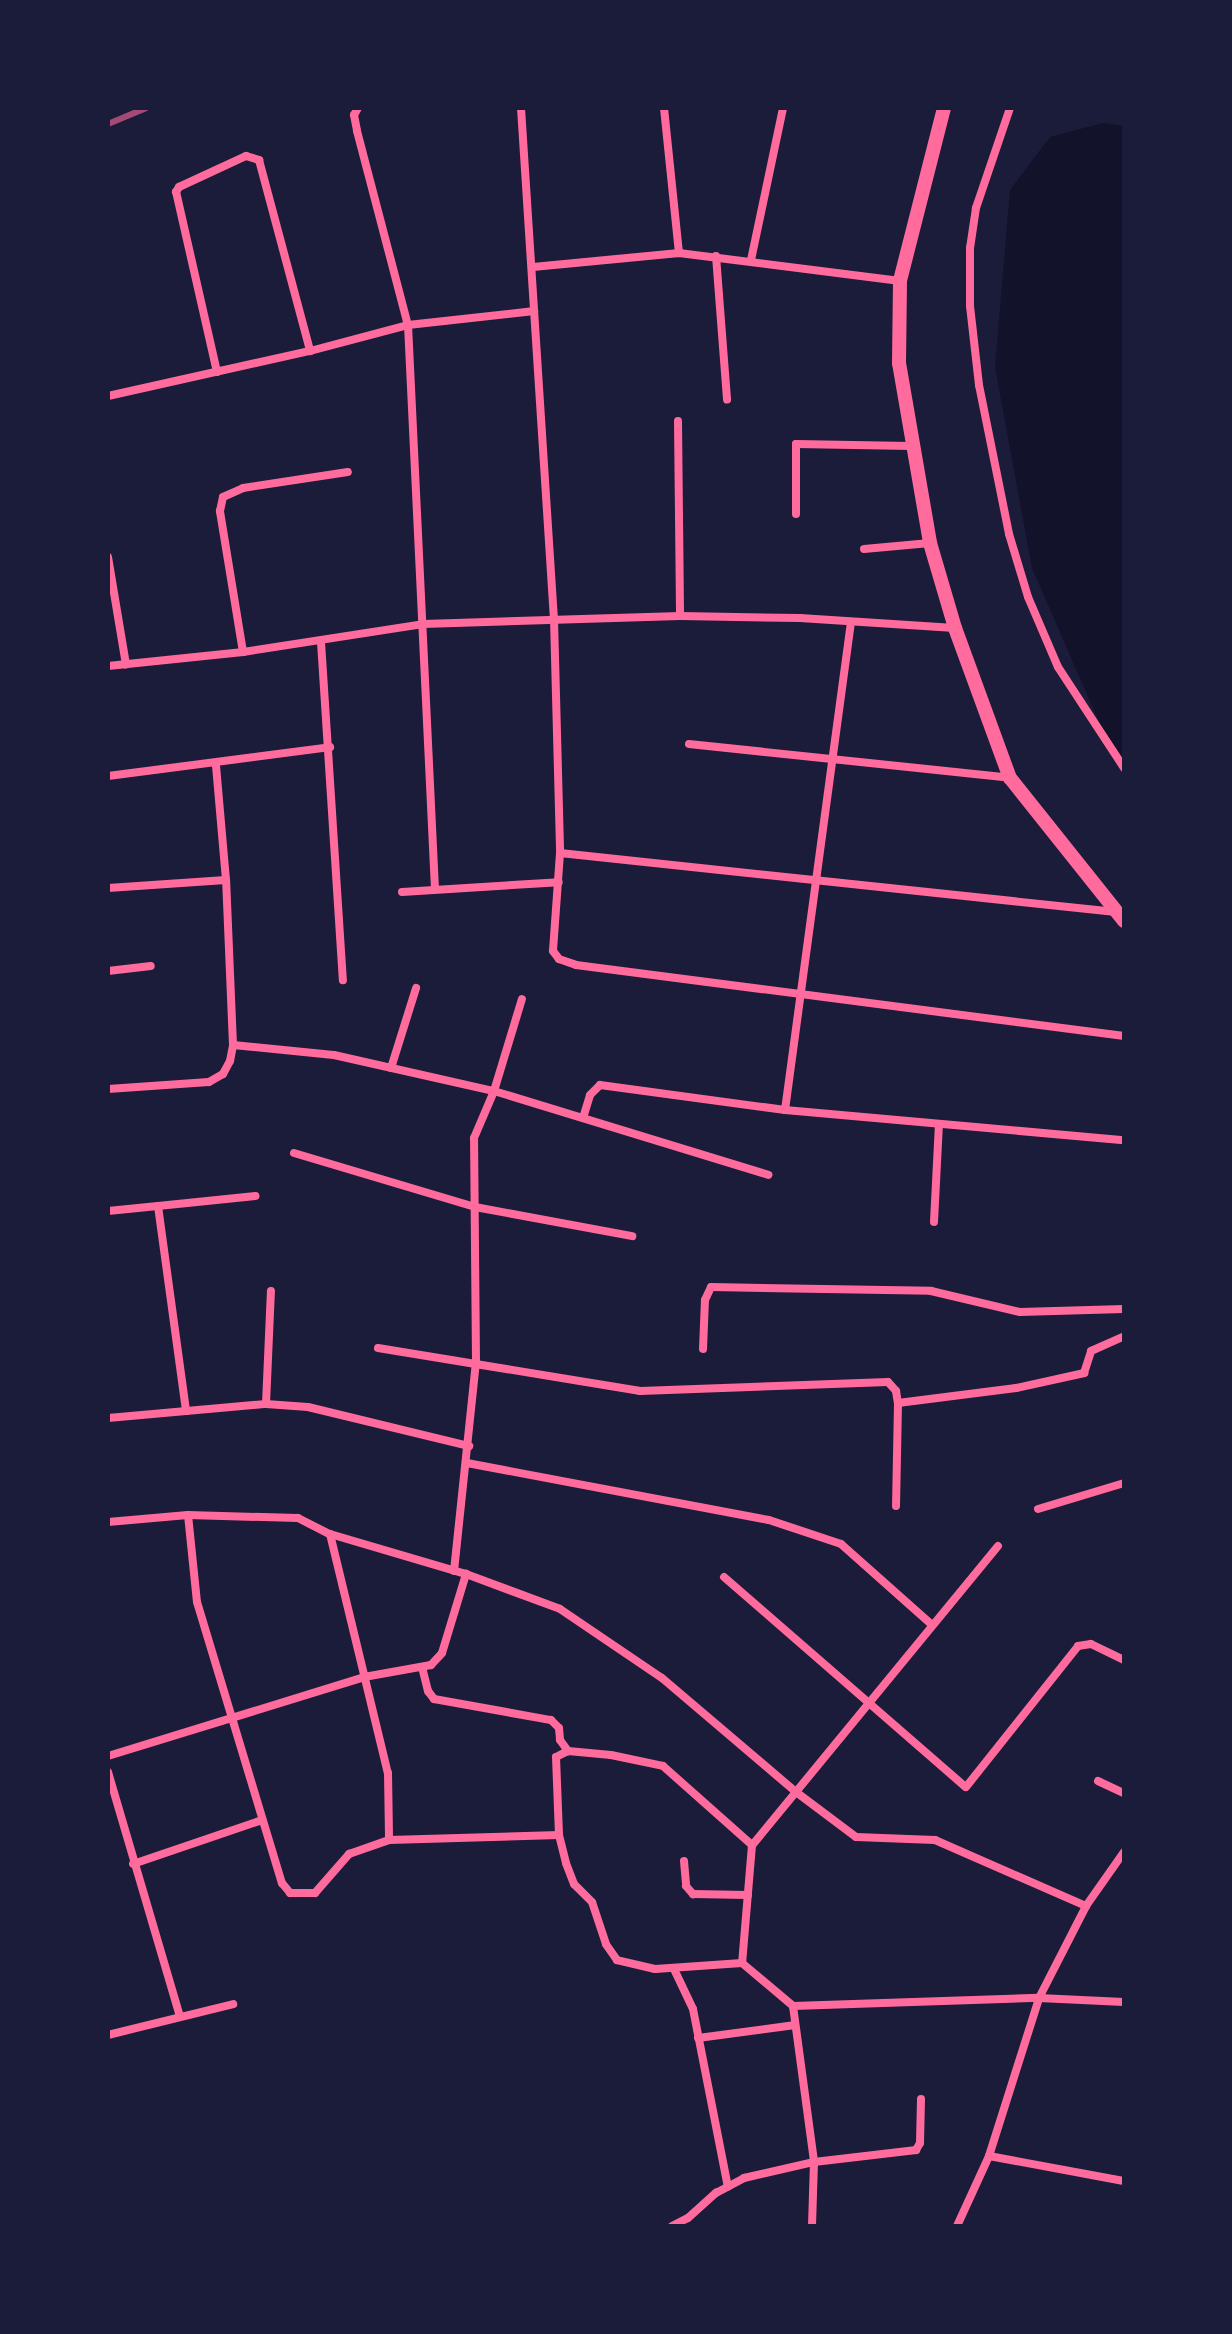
<!DOCTYPE html>
<style>
body{margin:0}
#map{position:relative;width:1232px;height:2334px;overflow:hidden;background:#1b1b3a;font-family:"Exo 2",sans-serif}
div>[style]{position:absolute}
[style*='--x']{left:calc(var(--x)*1px);top:calc(var(--y)*1px);width:calc(var(--w)*1px);rotate:calc(var(--a)*1deg)}
.water>*{inset:0;background:#12122b}
.minor>*{height:8px;margin:-4px;padding:0 4px;transform-origin:4px;border-radius:4px;background:#ff6b9d}
.tertiary>*{height:14px;margin:-7px;padding:0 7px;transform-origin:7px;border-radius:7px;background:#ff6b9d}
.rail>*{height:6px;margin:-3px;padding:0 3px;transform-origin:3px;border-radius:3px;background:#a44b75}
span{translate:-50% -50%;white-space:nowrap;text-align:center;line-height:1.15;-webkit-text-stroke:6px #1b1b3a;paint-order:stroke}
.frame{position:absolute;inset:0;border:110px solid #1b1b3a;pointer-events:none}
</style>
<div id="map">
<div class="water">
<div style="clip-path:polygon(1103px 123px,1124px 126px,1124px 762px,1106px 738px,1032px 568px,995px 367px,1010px 190px,1050px 137px)"></div>
</div>
<div class="minor">
<div style="--x:358;--y:108;--w:8;--a:120"></div>
<div style="--x:354;--y:115;--w:16;--a:79"></div>
<div style="--x:357;--y:131;--w:201;--a:75.3"></div>
<div style="--x:408;--y:325;--w:565;--a:87.26"></div>
<div style="--x:521;--y:108;--w:512;--a:86.31"></div>
<div style="--x:554;--y:619;--w:234;--a:88.5"></div>
<div style="--x:560;--y:853;--w:98;--a:94.1"></div>
<div style="--x:553;--y:951;--w:10;--a:53"></div>
<div style="--x:559;--y:959;--w:18;--a:19"></div>
<div style="--x:576;--y:965;--w:553;--a:7.38"></div>
<div style="--x:664;--y:108;--w:146;--a:84.1"></div>
<div style="--x:1010;--y:108;--w:106;--a:108.8"></div>
<div style="--x:976;--y:208;--w:40;--a:98.5"></div>
<div style="--x:970;--y:248;--w:58;--a:90"></div>
<div style="--x:970;--y:306;--w:80;--a:83.5"></div>
<div style="--x:979;--y:385;--w:152;--a:78.6"></div>
<div style="--x:1009;--y:534;--w:66;--a:73.2"></div>
<div style="--x:1028;--y:597;--w:76;--a:66.8"></div>
<div style="--x:1058;--y:667;--w:121;--a:56.8"></div>
<div style="--x:716;--y:256;--w:144;--a:85.6"></div>
<div style="--x:751;--y:260;--w:155;--a:-78.1"></div>
<div style="--x:533;--y:267;--w:147;--a:-5.5"></div>
<div style="--x:679;--y:253;--w:223;--a:7.2"></div>
<div style="--x:217;--y:372;--w:185;--a:-102.8"></div>
<div style="--x:176;--y:192;--w:6;--a:-59"></div>
<div style="--x:179;--y:187;--w:74;--a:-24.8"></div>
<div style="--x:246;--y:156;--w:14;--a:17"></div>
<div style="--x:259;--y:160;--w:198;--a:75"></div>
<div style="--x:108;--y:396;--w:207;--a:-12.6"></div>
<div style="--x:310;--y:351;--w:101;--a:-14.9"></div>
<div style="--x:408;--y:325;--w:127;--a:-6.3"></div>
<div style="--x:678;--y:421;--w:195;--a:89.4"></div>
<div style="--x:796;--y:514;--w:70;--a:-90"></div>
<div style="--x:796;--y:444;--w:115;--a:1"></div>
<div style="--x:864;--y:549;--w:66;--a:-5.2"></div>
<div style="--x:108;--y:557;--w:109;--a:80.5"></div>
<div style="--x:321;--y:642;--w:339;--a:86.3"></div>
<div style="--x:243;--y:652;--w:143;--a:-99.3"></div>
<div style="--x:220;--y:511;--w:14;--a:-78"></div>
<div style="--x:223;--y:497;--w:22;--a:-24"></div>
<div style="--x:243;--y:488;--w:106;--a:-8.7"></div>
<div style="--x:108;--y:666;--w:136;--a:-5.9"></div>
<div style="--x:243;--y:652;--w:182;--a:-8.8"></div>
<div style="--x:423;--y:624;--w:257;--a:-1.8"></div>
<div style="--x:680;--y:616;--w:120;--a:1"></div>
<div style="--x:800;--y:618;--w:155;--a:3.7"></div>
<div style="--x:689;--y:744;--w:323;--a:6"></div>
<div style="--x:108;--y:776;--w:224;--a:-7.4"></div>
<div style="--x:560;--y:853;--w:559;--a:6.06"></div>
<div style="--x:108;--y:888;--w:118;--a:-3.9"></div>
<div style="--x:402;--y:892;--w:157;--a:-3.6"></div>
<div style="--x:108;--y:971;--w:43;--a:-6.6"></div>
<div style="--x:233;--y:1045;--w:101;--a:5.7"></div>
<div style="--x:334;--y:1055;--w:164;--a:12.7"></div>
<div style="--x:494;--y:1091;--w:287;--a:17"></div>
<div style="--x:391;--y:1068;--w:84;--a:-72.6"></div>
<div style="--x:108;--y:1089;--w:101;--a:-4"></div>
<div style="--x:209;--y:1082;--w:16;--a:-30"></div>
<div style="--x:223;--y:1074;--w:15;--a:-62"></div>
<div style="--x:230;--y:1061;--w:16;--a:-79"></div>
<div style="--x:233;--y:1045;--w:165;--a:-92.4"></div>
<div style="--x:226;--y:880;--w:115;--a:-95"></div>
<div style="--x:785;--y:1110;--w:492;--a:-82.3"></div>
<div style="--x:583;--y:1118;--w:24;--a:-73"></div>
<div style="--x:590;--y:1095;--w:14;--a:-45"></div>
<div style="--x:600;--y:1085;--w:187;--a:7.7"></div>
<div style="--x:785;--y:1110;--w:340;--a:5.1"></div>
<div style="--x:294;--y:1153;--w:189;--a:16.6"></div>
<div style="--x:475;--y:1207;--w:160;--a:10.5"></div>
<div style="--x:158;--y:1206;--w:98;--a:-5.9"></div>
<div style="--x:108;--y:1211;--w:50;--a:-5.7"></div>
<div style="--x:158;--y:1206;--w:207;--a:82.2"></div>
<div style="--x:934;--y:1222;--w:98;--a:-87.1"></div>
<div style="--x:378;--y:1348;--w:266;--a:9.3"></div>
<div style="--x:640;--y:1391;--w:248;--a:-2.1"></div>
<div style="--x:888;--y:1382;--w:12;--a:48"></div>
<div style="--x:896;--y:1391;--w:12;--a:81"></div>
<div style="--x:898;--y:1403;--w:103;--a:91.1"></div>
<div style="--x:703;--y:1349;--w:49;--a:-87.7"></div>
<div style="--x:705;--y:1300;--w:14;--a:-65"></div>
<div style="--x:711;--y:1287;--w:220;--a:1"></div>
<div style="--x:931;--y:1291;--w:91;--a:13.3"></div>
<div style="--x:1020;--y:1312;--w:104;--a:-1.7"></div>
<div style="--x:898;--y:1403;--w:119;--a:-7.2"></div>
<div style="--x:1016;--y:1388;--w:70;--a:-12.4"></div>
<div style="--x:1084;--y:1373;--w:23;--a:-72"></div>
<div style="--x:1091;--y:1351;--w:36;--a:-24"></div>
<div style="--x:266;--y:1404;--w:113;--a:-87.5"></div>
<div style="--x:108;--y:1418;--w:159;--a:-5.1"></div>
<div style="--x:266;--y:1404;--w:42;--a:4.1"></div>
<div style="--x:308;--y:1407;--w:166;--a:13.6"></div>
<div style="--x:467;--y:1463;--w:307;--a:10.7"></div>
<div style="--x:769;--y:1520;--w:76;--a:18.4"></div>
<div style="--x:841;--y:1544;--w:120;--a:41.6"></div>
<div style="--x:1038;--y:1509;--w:90;--a:-16.8"></div>
<div style="--x:188;--y:1515;--w:87;--a:84.1"></div>
<div style="--x:197;--y:1602;--w:294;--a:73.2"></div>
<div style="--x:282;--y:1883;--w:13;--a:51"></div>
<div style="--x:290;--y:1893;--w:25;--a:0"></div>
<div style="--x:315;--y:1893;--w:52;--a:-48.9"></div>
<div style="--x:349;--y:1854;--w:42;--a:-19.3"></div>
<div style="--x:389;--y:1840;--w:170;--a:-1.7"></div>
<div style="--x:108;--y:1522;--w:80;--a:-5"></div>
<div style="--x:188;--y:1515;--w:110;--a:1.6"></div>
<div style="--x:298;--y:1518;--w:36;--a:27"></div>
<div style="--x:330;--y:1534;--w:142;--a:16.4"></div>
<div style="--x:466;--y:1574;--w:100;--a:20.4"></div>
<div style="--x:560;--y:1609;--w:123;--a:34.1"></div>
<div style="--x:662;--y:1678;--w:176;--a:40.4"></div>
<div style="--x:796;--y:1792;--w:75;--a:36.9"></div>
<div style="--x:856;--y:1837;--w:79;--a:2.2"></div>
<div style="--x:935;--y:1840;--w:165;--a:23.6"></div>
<div style="--x:330;--y:1534;--w:246;--a:76.4"></div>
<div style="--x:388;--y:1773;--w:67;--a:89.1"></div>
<div style="--x:998;--y:1546;--w:387;--a:129.4"></div>
<div style="--x:752;--y:1845;--w:118;--a:94.8"></div>
<div style="--x:742;--y:1963;--w:67;--a:40.1"></div>
<div style="--x:793;--y:2006;--w:246;--a:-1.9"></div>
<div style="--x:1039;--y:1998;--w:85;--a:2.7"></div>
<div style="--x:454;--y:1571;--w:210;--a:-84"></div>
<div style="--x:476;--y:1362;--w:224;--a:-90.5"></div>
<div style="--x:474;--y:1138;--w:51;--a:-66.9"></div>
<div style="--x:494;--y:1091;--w:96;--a:-73.1"></div>
<div style="--x:724;--y:1577;--w:320;--a:41"></div>
<div style="--x:966;--y:1787;--w:180;--a:-51.5"></div>
<div style="--x:1078;--y:1646;--w:13;--a:-9"></div>
<div style="--x:1091;--y:1644;--w:37;--a:26"></div>
<div style="--x:422;--y:1667;--w:25;--a:76"></div>
<div style="--x:428;--y:1691;--w:10;--a:53"></div>
<div style="--x:434;--y:1699;--w:119;--a:10.2"></div>
<div style="--x:551;--y:1720;--w:11;--a:45"></div>
<div style="--x:559;--y:1728;--w:12;--a:85"></div>
<div style="--x:560;--y:1740;--w:14;--a:54"></div>
<div style="--x:108;--y:1756;--w:268;--a:-17.1"></div>
<div style="--x:364;--y:1677;--w:68;--a:-10.2"></div>
<div style="--x:431;--y:1665;--w:16;--a:-47"></div>
<div style="--x:442;--y:1653;--w:83;--a:-73.1"></div>
<div style="--x:108;--y:1772;--w:255;--a:73.6"></div>
<div style="--x:1098;--y:1781;--w:29;--a:25"></div>
<div style="--x:684;--y:1861;--w:25;--a:85"></div>
<div style="--x:686;--y:1886;--w:11;--a:49"></div>
<div style="--x:693;--y:1894;--w:55;--a:1"></div>
<div style="--x:133;--y:1864;--w:136;--a:-18.8"></div>
<div style="--x:742;--y:1963;--w:87;--a:176.1"></div>
<div style="--x:655;--y:1969;--w:39;--a:-167"></div>
<div style="--x:617;--y:1960;--w:19;--a:-125"></div>
<div style="--x:606;--y:1944;--w:44;--a:-108.4"></div>
<div style="--x:592;--y:1902;--w:25;--a:-135"></div>
<div style="--x:574;--y:1884;--w:22;--a:-111"></div>
<div style="--x:566;--y:1863;--w:29;--a:-104"></div>
<div style="--x:559;--y:1835;--w:78;--a:-92.2"></div>
<div style="--x:556;--y:1757;--w:13;--a:-27"></div>
<div style="--x:568;--y:1751;--w:43;--a:5.3"></div>
<div style="--x:611;--y:1755;--w:53;--a:11.9"></div>
<div style="--x:663;--y:1766;--w:119;--a:41.6"></div>
<div style="--x:674;--y:1969;--w:44;--a:64.6"></div>
<div style="--x:693;--y:2009;--w:181;--a:78.9"></div>
<div style="--x:793;--y:2006;--w:157;--a:82.3"></div>
<div style="--x:814;--y:2162;--w:64;--a:91.8"></div>
<div style="--x:108;--y:2035;--w:129;--a:-13.9"></div>
<div style="--x:698;--y:2038;--w:98;--a:-7.6"></div>
<div style="--x:989;--y:2156;--w:137;--a:10.5"></div>
<div style="--x:672;--y:2226;--w:18;--a:-27"></div>
<div style="--x:688;--y:2218;--w:38;--a:-42"></div>
<div style="--x:716;--y:2193;--w:32;--a:-28"></div>
<div style="--x:744;--y:2178;--w:72;--a:-12.9"></div>
<div style="--x:814;--y:2162;--w:103;--a:-6.7"></div>
<div style="--x:916;--y:2150;--w:8;--a:-60"></div>
<div style="--x:920;--y:2143;--w:44;--a:-88.7"></div>
<div style="--x:957;--y:2226;--w:77;--a:-65.4"></div>
<div style="--x:989;--y:2156;--w:166;--a:-72.4"></div>
<div style="--x:1039;--y:1998;--w:103;--a:-62.9"></div>
<div style="--x:1086;--y:1906;--w:66;--a:-54.9"></div>
</div>
<div class="tertiary">
<div style="--x:944;--y:108;--w:179;--a:104.3"></div>
<div style="--x:900;--y:281;--w:82;--a:90.7"></div>
<div style="--x:899;--y:363;--w:183;--a:80.2"></div>
<div style="--x:930;--y:543;--w:89;--a:73.6"></div>
<div style="--x:955;--y:628;--w:160;--a:69.9"></div>
<div style="--x:1010;--y:778;--w:183;--a:51.4"></div>
</div>
<div class="rail">
<div style="--x:108;--y:124;--w:41;--a:-22.8"></div>
</div>
<div class="frame"></div>
</div>
